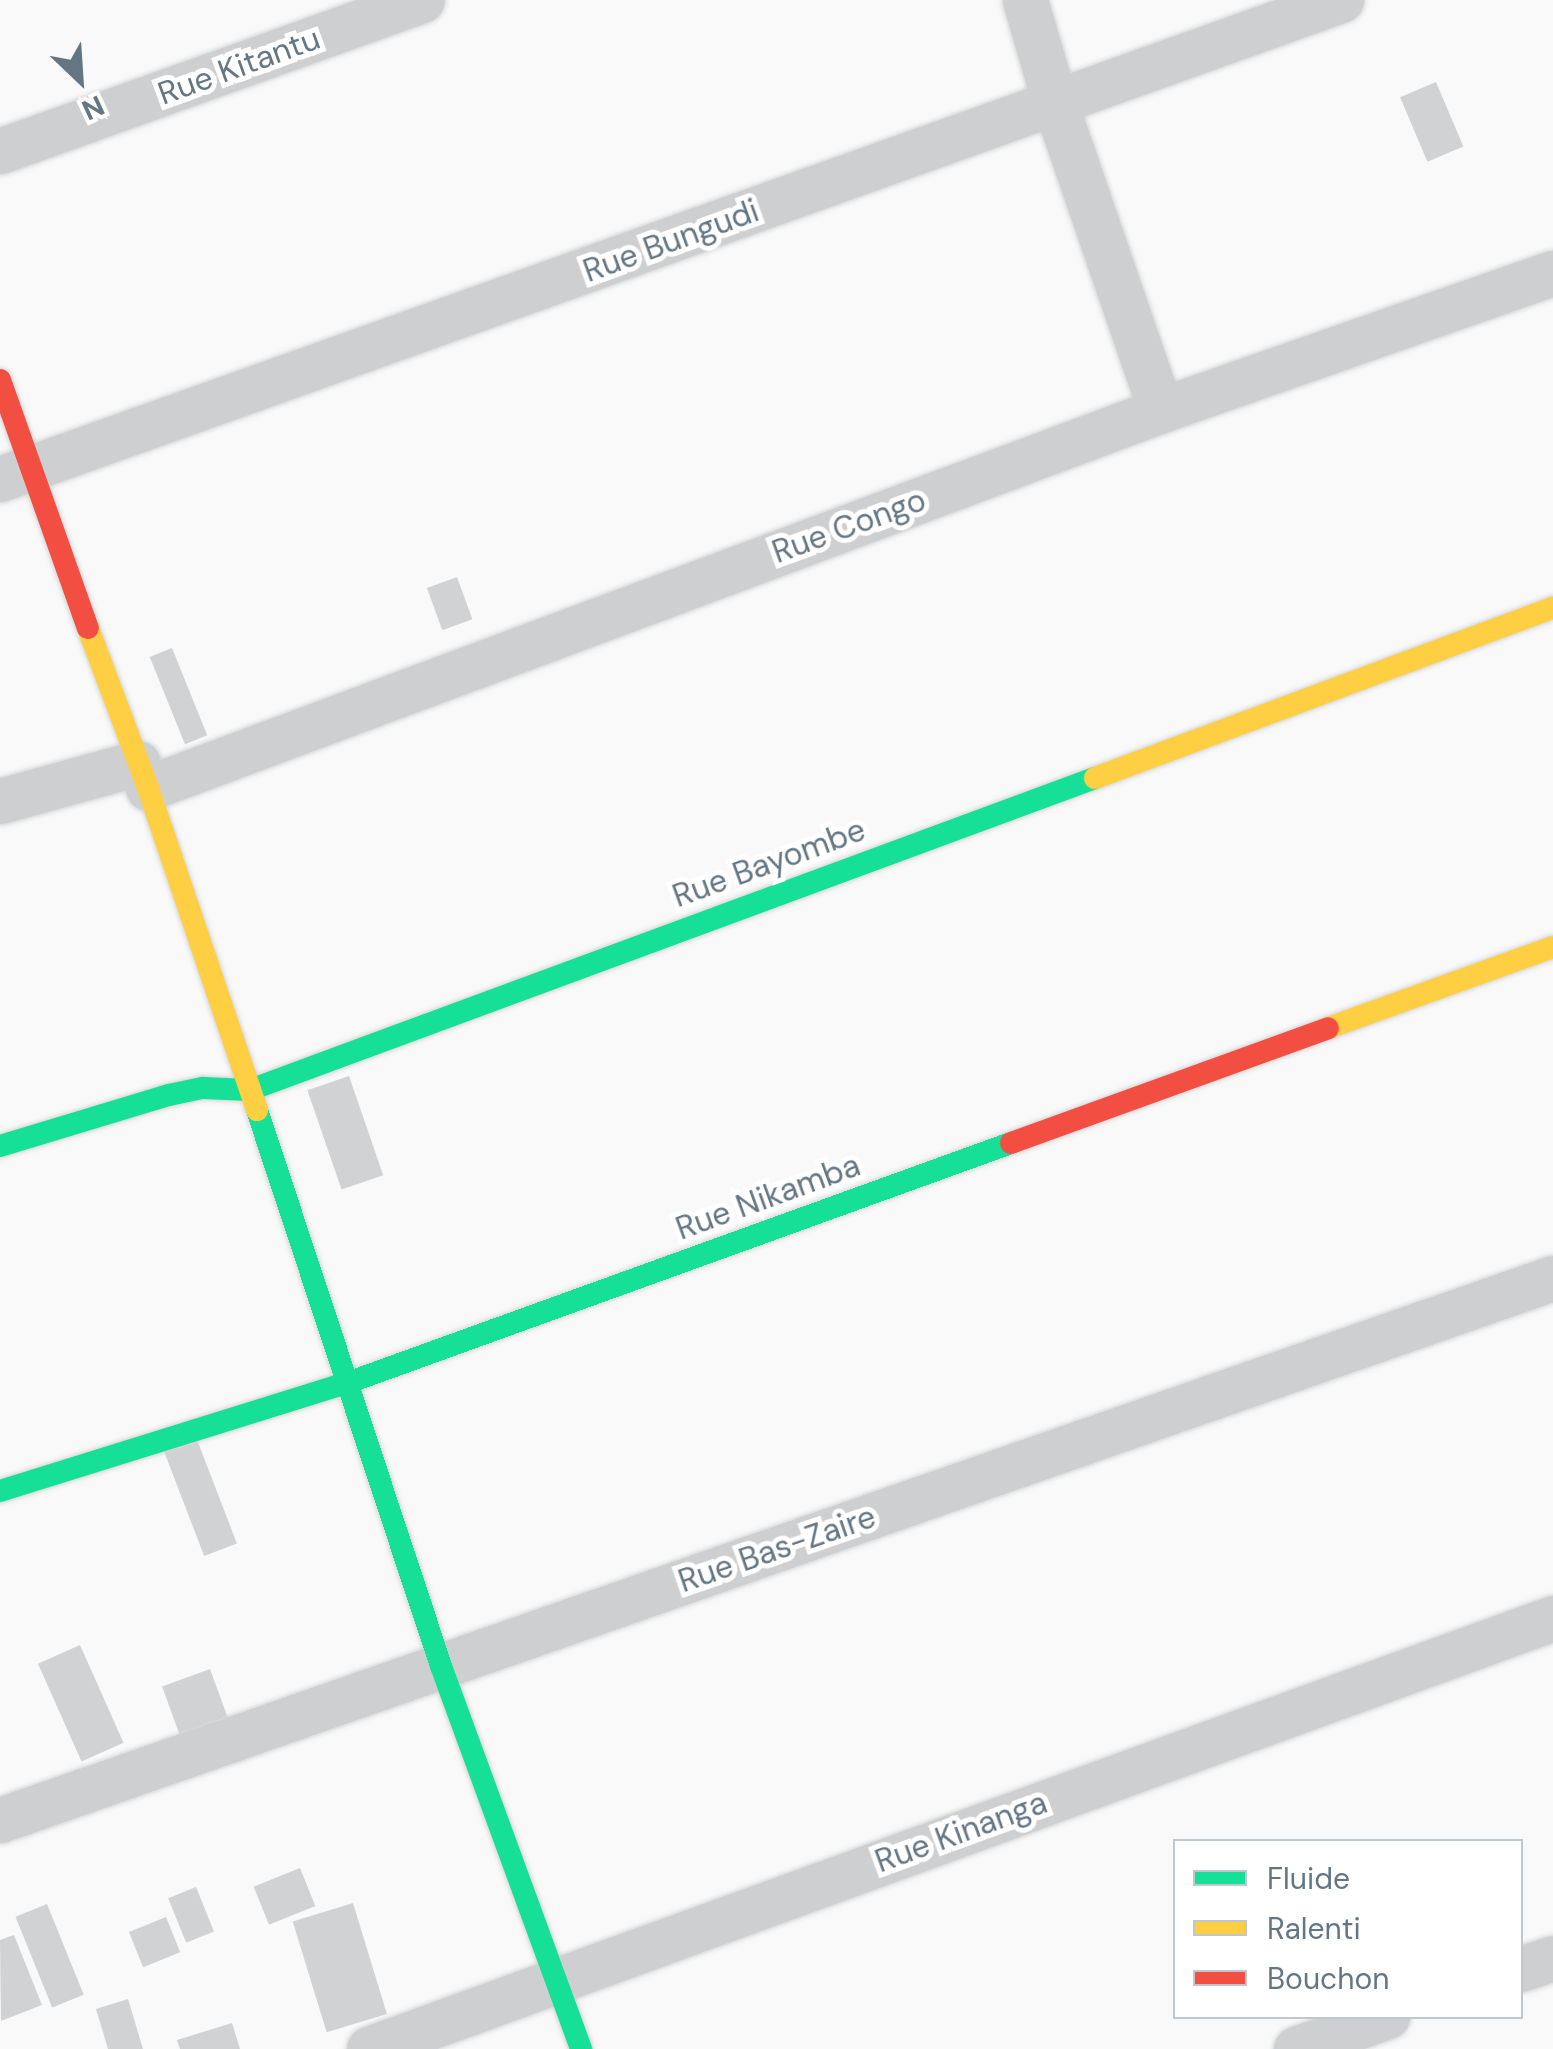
<!DOCTYPE html>
<style>
body{margin:0}
#map{position:relative;width:1553px;height:2049px;overflow:hidden;background:#f9f9f9;font-family:"DM Sans",sans-serif}
div>[style]{position:absolute}
[style*='--x']{left:calc(var(--x)*1px);top:calc(var(--y)*1px);width:calc(var(--w)*1px);rotate:calc(var(--a)*1deg)}
.building>*{inset:0;background:#d0d2d3;transform-origin:0 0}
.roads{filter:drop-shadow(0 0 2px #d5d6d7) drop-shadow(0 0 2px #d5d6d7)}
.street>*{height:45px;margin:-22.5px;padding:0 22.5px;transform-origin:22.5px;border-radius:22.5px;background:#cecfd0}
.fast>*{height:22px;margin:-11px;padding:0 11px;transform-origin:11px;border-radius:11px;background:#16e098}
.slow>*{height:22px;margin:-11px;padding:0 11px;transform-origin:11px;border-radius:11px;background:#ffcf43}
.jam>*{height:22px;margin:-11px;padding:0 11px;transform-origin:11px;border-radius:11px;background:#f24e42}
span{translate:-50% -50%;white-space:nowrap;text-align:center;line-height:1.15;-webkit-text-stroke:10px #fff;paint-order:stroke}
.street-label{font-size:32px;color:#657683}
.legend{position:absolute;left:1173px;top:1839px;width:350px;height:180px;box-sizing:border-box;background:#fff;border:2px solid #c1c8cd;margin:0;padding:12px 18px;list-style:none;font-size:30px;color:#657683}
.legend li{display:flex;align-items:center;gap:20px;height:50px}
.legend b{width:50px;border:2px solid #c1c8cd}
.north{position:absolute;left:30px;top:30px;width:100px;height:100px;-webkit-text-stroke:8px #fff;paint-order:stroke;rotate:155deg;font-size:28px;font-weight:700;line-height:40px;text-align:center;color:#657683}
.north::after{content:'';display:block;margin:auto;width:35px;height:45px;background:#657683;clip-path:polygon(50% 0,100% 100%,50% 72%,0 100%)}
</style>
<div id="map">
<div class="building">
<div style="left:1436px;top:82px;width:70px;height:39px;rotate:67deg"></div>
<div style="left:457px;top:577px;width:45px;height:32px;rotate:70deg"></div>
<div style="left:172px;top:648px;width:94px;height:24px;rotate:68deg"></div>
<div style="left:349px;top:1076px;width:105px;height:44px;rotate:71deg"></div>
<div style="left:196px;top:1437px;width:114px;height:35px;rotate:69deg"></div>
<div style="left:80px;top:1645px;width:107px;height:46px;rotate:66deg"></div>
<div style="left:210px;top:1669px;width:51px;height:51px;rotate:70deg"></div>
<div style="left:300px;top:1868px;width:41px;height:50px;rotate:68deg"></div>
<div style="left:196px;top:1887px;width:48px;height:30px;rotate:68deg"></div>
<div style="left:353px;top:1903px;width:116px;height:63px;rotate:73deg"></div>
<div style="left:47px;top:1904px;width:98px;height:34px;rotate:68deg"></div>
<div style="left:166px;top:1917px;width:38px;height:40px;rotate:68deg"></div>
<div style="clip-path:polygon(14px 1935px,42px 2005px,1px 2021px,0 1940px)"></div>
<div style="clip-path:polygon(128px 1999px,143px 2049px,108px 2049px,96px 2009px)"></div>
<div style="clip-path:polygon(232px 2023px,240px 2049px,180px 2049px,177px 2040px)"></div>
</div>
<div class="roads">
<div class="street">
<div style="--x:1025;--y:0;--w:107;--a:73.8"></div>
<div style="--x:1055;--y:103;--w:325;--a:71"></div>
<div style="--x:0;--y:151;--w:448;--a:-19.7"></div>
<div style="--x:0;--y:479;--w:1424;--a:-19.66"></div>
<div style="--x:148;--y:788;--w:1081;--a:-20.46"></div>
<div style="--x:1161;--y:410;--w:415;--a:-19.3"></div>
<div style="--x:0;--y:801;--w:143;--a:-15.4"></div>
<div style="--x:0;--y:1820;--w:1645;--a:-19.24"></div>
<div style="--x:1520;--y:1969;--w:35;--a:-18"></div>
<div style="--x:369;--y:2049;--w:1260;--a:-20"></div>
<div style="--x:1296;--y:2049;--w:97;--a:-19.9"></div>
</div>
<div class="fast">
<div style="--x:257;--y:1110;--w:586;--a:71.69"></div>
<div style="--x:441;--y:1666;--w:408;--a:69.9"></div>
<div style="--x:0;--y:1146;--w:177;--a:-16.8"></div>
<div style="--x:169;--y:1095;--w:35;--a:-12"></div>
<div style="--x:203;--y:1088;--w:47;--a:2.4"></div>
<div style="--x:250;--y:1090;--w:901;--a:-20.27"></div>
<div style="--x:0;--y:1491;--w:367;--a:-17.3"></div>
<div style="--x:350;--y:1382;--w:703;--a:-19.88"></div>
</div>
<div class="slow">
<div style="--x:88;--y:628;--w:171;--a:69.4"></div>
<div style="--x:148;--y:788;--w:340;--a:71.3"></div>
<div style="--x:1095;--y:778;--w:489;--a:-20.4"></div>
<div style="--x:1328;--y:1028;--w:239;--a:-19.8"></div>
</div>
<div class="jam">
<div style="--x:0;--y:380;--w:263;--a:70.5"></div>
<div style="--x:1011;--y:1143;--w:337;--a:-19.9"></div>
</div>
</div>
<div class="street-label">
<span style="left:239px;top:66px;rotate:-20deg">Rue Kitantu</span>
<span style="left:671px;top:241px;rotate:-20deg">Rue Bungudi</span>
<span style="left:849px;top:526px;rotate:-20deg">Rue Congo</span>
<span style="left:769px;top:863px;rotate:-20deg">Rue Bayombe</span>
<span style="left:768px;top:1197px;rotate:-20deg">Rue Nikamba</span>
<span style="left:777px;top:1549px;rotate:-19deg">Rue Bas-Zaire</span>
<span style="left:961px;top:1832px;rotate:-20deg">Rue Kinanga</span>
</div>
<ul class="legend">
<li><b style="height:12px;background:#16e098"></b>Fluide</li>
<li><b style="height:12px;background:#ffcf43"></b>Ralenti</li>
<li><b style="height:12px;background:#f24e42"></b>Bouchon</li>
</ul>
<div class="north">N</div>
</div>
